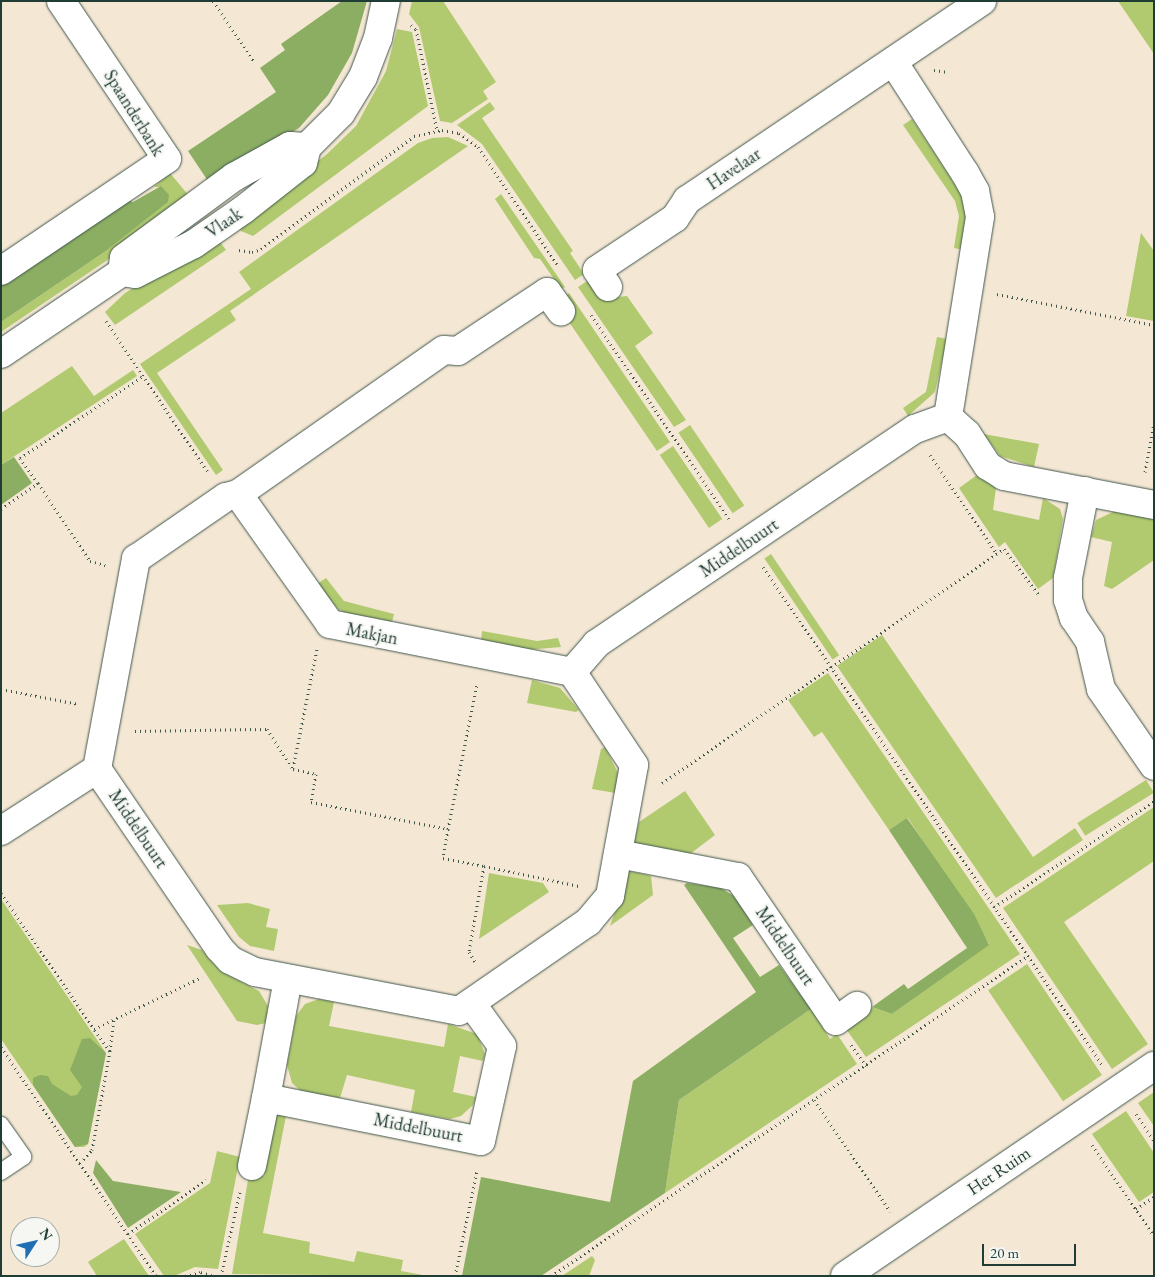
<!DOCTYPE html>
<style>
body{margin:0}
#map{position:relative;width:1155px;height:1277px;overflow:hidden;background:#f4e7d4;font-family:"EB Garamond",serif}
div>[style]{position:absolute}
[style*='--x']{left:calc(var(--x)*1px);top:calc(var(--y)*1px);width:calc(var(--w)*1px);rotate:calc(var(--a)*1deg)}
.green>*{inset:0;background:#b1ca6f;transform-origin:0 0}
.forest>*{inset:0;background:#8cae62}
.path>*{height:3px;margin-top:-1.5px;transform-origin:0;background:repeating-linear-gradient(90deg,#3f564c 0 1px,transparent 0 5px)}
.roads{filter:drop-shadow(0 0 1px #3f564c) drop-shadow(0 0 1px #3f564c)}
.service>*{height:16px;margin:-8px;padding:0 8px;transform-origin:8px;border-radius:8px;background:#fff}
.minor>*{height:28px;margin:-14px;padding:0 14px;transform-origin:14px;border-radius:14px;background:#fff}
.tertiary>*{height:28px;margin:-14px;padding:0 14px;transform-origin:14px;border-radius:14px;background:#fff}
span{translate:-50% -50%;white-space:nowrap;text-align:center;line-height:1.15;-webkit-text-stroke:4px #f6f6f2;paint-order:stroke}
.street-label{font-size:18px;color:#1f3d34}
.frame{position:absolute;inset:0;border:2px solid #1f3d34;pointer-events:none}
.north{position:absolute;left:10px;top:1217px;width:50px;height:50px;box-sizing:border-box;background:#f6f6f2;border:1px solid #a0aca6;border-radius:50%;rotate:55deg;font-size:14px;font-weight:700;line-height:20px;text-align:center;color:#1f3d34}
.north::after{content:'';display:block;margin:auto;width:18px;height:22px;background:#1f6fb2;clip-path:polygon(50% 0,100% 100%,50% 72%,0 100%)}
.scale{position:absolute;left:982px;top:1244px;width:94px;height:22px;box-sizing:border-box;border:2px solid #1f3d34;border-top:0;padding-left:6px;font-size:15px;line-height:18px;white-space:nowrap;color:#1f3d34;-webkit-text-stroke:4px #f6f6f2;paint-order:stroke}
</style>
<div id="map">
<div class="green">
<div style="clip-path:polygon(412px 1px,443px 1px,496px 82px,483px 91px,488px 99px,452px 123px,440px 121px,419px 27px,409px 14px)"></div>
<div style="clip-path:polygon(1118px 1px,1154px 1px,1154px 54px)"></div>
<div style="clip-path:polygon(397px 29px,412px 32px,428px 106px,253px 236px,241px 231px,237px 225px,327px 154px,356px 126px,386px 71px)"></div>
<div style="clip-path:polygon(490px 102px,495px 109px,482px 118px,573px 251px,570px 253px,584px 274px,575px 280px,482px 144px,457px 125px)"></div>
<div style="clip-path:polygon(912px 119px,968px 204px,964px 250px,954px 248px,959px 216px,955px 201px,903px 125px)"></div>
<div style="clip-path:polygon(448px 137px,468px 146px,230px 311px,236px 320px,157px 373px,223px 470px,216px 475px,140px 364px,251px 289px,239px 272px,418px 143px,432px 138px)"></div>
<div style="clip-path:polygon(170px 173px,190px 197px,106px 261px,1px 332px,1px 322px,103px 253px,160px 187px,154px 187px)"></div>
<div style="clip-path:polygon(501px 194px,565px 287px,561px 289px,540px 259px,534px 258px,495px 199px)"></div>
<div style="clip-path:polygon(1141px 233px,1154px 251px,1154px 321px,1126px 316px)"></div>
<div style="clip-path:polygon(217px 238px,226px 250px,115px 325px,105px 312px,125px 293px)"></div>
<div style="clip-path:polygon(589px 280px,608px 298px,627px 296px,653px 333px,635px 346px,686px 420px,674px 427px,578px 287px)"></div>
<div style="clip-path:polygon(569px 293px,670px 442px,657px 451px,567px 319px,565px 296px)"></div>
<div style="clip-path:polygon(937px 337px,947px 339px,935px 392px,908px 416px,903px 408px,926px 392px)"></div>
<div style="clip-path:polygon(72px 366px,94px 396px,133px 370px,137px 376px,1px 465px,1px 413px)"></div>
<div style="left:690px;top:425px;width:97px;height:14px;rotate:56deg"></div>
<div style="clip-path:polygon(984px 434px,1039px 444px,1034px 467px,1000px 456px)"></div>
<div style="left:673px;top:446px;width:88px;height:16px;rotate:56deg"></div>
<div style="clip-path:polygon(977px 475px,996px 488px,993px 510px,1039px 520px,1043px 498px,1060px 509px,1063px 519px,1053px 578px,1038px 589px,1005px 542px,999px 547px,959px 488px)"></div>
<div style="clip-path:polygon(1115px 511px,1154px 519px,1154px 560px,1112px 589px,1104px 586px,1112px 542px,1091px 537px,1096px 520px)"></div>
<div style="left:771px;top:554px;width:122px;height:8px;rotate:56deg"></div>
<div style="clip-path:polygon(326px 578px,344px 601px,394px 614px,392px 622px,349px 615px,338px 609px,317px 584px)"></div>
<div style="clip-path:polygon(482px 631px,537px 641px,558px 638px,561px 647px,526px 650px,481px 641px)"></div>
<div style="clip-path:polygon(882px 635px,1033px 857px,1075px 828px,1083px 840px,996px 898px,837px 666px)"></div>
<div style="clip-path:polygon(828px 673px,1020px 954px,866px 1057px,846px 1029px,869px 1013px,872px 1007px,892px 1014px,989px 944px,908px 818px,889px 830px,822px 732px,814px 737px,788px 700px)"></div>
<div style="clip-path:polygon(532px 680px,560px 688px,579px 710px,576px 712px,527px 703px)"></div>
<div style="clip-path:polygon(605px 747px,618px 773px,615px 793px,592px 789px,601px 749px)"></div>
<div style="left:1146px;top:780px;width:15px;height:81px;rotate:58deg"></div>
<div style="clip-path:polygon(685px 791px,715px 835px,690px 854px,634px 843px,639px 822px)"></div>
<div style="clip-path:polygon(1154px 807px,1154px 861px,1064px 922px,1148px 1044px,1112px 1069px,1003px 908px)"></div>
<div style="clip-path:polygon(629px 871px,651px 876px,653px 895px,610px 926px)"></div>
<div style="clip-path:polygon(489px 873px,543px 883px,549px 892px,479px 939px)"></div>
<div style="clip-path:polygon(1px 899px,106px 1053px,88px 1144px,84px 1147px,75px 1147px,1px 1039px)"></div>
<div style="clip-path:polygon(248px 903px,270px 909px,266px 927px,278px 929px,274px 951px,250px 946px,239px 937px,217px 905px)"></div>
<div style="clip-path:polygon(187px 945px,202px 950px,220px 971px,259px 991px,268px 1006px,266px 1023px,257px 1025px,237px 1021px)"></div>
<div style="left:1027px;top:964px;width:134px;height:47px;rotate:56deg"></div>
<div style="clip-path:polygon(319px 999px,334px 1002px,329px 1026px,444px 1047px,448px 1024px,477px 1034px,485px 1054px,483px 1061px,460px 1056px,453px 1092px,476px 1097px,473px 1105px,461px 1116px,450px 1119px,411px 1112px,415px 1090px,347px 1075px,340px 1098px,301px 1091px,292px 1083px,287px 1065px,296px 1016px,305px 1004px)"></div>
<div style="clip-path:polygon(811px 1009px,830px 1039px,837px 1034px,857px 1064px,665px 1193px,679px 1100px)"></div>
<div style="clip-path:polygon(1154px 1092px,1154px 1126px,1138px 1103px)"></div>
<div style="clip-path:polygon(1126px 1111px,1154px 1153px,1154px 1192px,1139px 1202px,1092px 1134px)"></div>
<div style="clip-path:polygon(276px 1115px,286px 1116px,263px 1233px,310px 1242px,309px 1253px,354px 1262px,357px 1251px,403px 1260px,401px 1271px,428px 1276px,232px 1274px,249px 1174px,264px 1176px)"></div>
<div style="clip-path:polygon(217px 1151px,240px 1157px,218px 1269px,195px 1267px,174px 1276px,164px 1276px,135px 1234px,210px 1183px)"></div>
<div style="clip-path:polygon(124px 1239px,149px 1276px,97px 1276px,88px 1262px)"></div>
<div style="clip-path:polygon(592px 1256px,595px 1260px,589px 1276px,562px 1276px)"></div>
</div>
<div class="forest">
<div style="clip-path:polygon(342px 1px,367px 1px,352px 53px,328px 95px,299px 128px,210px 184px,188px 151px,276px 92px,260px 68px,285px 50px,281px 44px)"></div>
<div style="clip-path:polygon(161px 186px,169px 195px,168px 202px,103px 253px,1px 322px,1px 285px,127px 200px,133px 202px)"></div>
<div style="clip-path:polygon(14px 457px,32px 483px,1px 505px,1px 465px)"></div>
<div style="clip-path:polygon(907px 818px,974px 914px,989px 945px,892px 1014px,872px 1007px,904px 984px,908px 989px,967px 948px,889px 830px)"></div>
<div style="clip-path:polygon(687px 883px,721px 888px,734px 896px,753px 925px,733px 938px,760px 977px,779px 965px,811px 1009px,679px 1100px,665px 1193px,541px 1276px,462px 1276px,481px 1177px,610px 1202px,633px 1081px,756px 992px,684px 885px)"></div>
<div style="clip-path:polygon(90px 1038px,106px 1053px,88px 1144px,75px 1147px,33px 1085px,33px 1078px,40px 1075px,48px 1076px,52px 1084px,71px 1096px,77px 1095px,82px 1087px,70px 1070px,82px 1039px)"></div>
<div style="clip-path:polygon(96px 1160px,113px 1181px,181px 1192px,128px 1228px,93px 1173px)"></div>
</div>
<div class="path">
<div style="--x:213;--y:1;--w:73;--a:55.7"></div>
<div style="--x:411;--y:25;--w:6;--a:39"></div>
<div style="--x:416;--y:29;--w:103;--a:78.3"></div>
<div style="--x:934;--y:70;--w:14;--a:8"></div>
<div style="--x:239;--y:250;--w:13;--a:9"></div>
<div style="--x:252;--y:252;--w:9;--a:-18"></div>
<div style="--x:261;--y:249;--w:190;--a:-36.4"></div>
<div style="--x:414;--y:136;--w:29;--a:-12"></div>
<div style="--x:442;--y:130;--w:17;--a:10"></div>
<div style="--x:459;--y:133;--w:24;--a:36"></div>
<div style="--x:478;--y:147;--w:141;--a:56"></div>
<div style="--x:997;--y:294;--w:160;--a:11.2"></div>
<div style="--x:591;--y:315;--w:246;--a:55.9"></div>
<div style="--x:106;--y:321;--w:182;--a:56"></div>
<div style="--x:930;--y:455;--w:120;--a:55.9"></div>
<div style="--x:1145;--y:472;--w:50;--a:-79.6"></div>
<div style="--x:38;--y:483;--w:94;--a:56.3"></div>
<div style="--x:90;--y:561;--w:16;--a:15"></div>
<div style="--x:1;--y:509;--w:45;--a:-35.1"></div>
<div style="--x:38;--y:483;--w:31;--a:-126"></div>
<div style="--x:20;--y:458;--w:148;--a:-33.7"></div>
<div style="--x:763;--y:567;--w:604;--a:55.73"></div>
<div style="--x:1;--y:689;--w:79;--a:10.9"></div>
<div style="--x:135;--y:731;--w:132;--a:-0.9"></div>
<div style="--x:267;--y:729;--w:48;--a:57"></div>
<div style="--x:293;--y:769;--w:24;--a:12"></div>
<div style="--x:316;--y:774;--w:28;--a:100"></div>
<div style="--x:311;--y:802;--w:140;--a:11.1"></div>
<div style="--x:448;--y:829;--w:148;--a:-78.7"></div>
<div style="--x:293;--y:768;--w:121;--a:-78.6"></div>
<div style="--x:662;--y:783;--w:414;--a:-34.4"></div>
<div style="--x:1004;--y:549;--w:58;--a:52.7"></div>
<div style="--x:448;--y:829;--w:29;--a:100"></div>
<div style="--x:443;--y:858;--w:42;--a:11"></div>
<div style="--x:484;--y:866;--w:87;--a:99.9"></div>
<div style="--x:469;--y:952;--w:13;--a:58"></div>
<div style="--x:484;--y:866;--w:97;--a:11.9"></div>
<div style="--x:1;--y:893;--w:165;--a:55.6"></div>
<div style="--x:94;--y:1029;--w:120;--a:-25.7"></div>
<div style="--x:994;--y:907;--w:192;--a:-33.5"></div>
<div style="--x:851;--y:1045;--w:26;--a:54"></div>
<div style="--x:1;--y:1047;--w:277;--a:55.9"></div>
<div style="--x:110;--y:1051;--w:32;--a:-83"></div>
<div style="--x:814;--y:1100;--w:135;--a:55.6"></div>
<div style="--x:1136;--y:1114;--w:32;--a:56"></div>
<div style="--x:1092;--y:1145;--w:107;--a:55.7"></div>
<div style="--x:80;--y:1163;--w:18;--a:-47"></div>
<div style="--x:92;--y:1150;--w:101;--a:-79.7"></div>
<div style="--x:110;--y:1051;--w:27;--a:-126"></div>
<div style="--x:1136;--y:1209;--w:22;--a:-34"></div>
<div style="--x:128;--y:1234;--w:95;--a:-34.7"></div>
<div style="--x:185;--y:1276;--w:16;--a:-14"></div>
<div style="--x:201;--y:1272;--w:13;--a:18"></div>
<div style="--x:221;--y:1276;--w:86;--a:-77.3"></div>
<div style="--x:455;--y:1276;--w:107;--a:-78.2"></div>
<div style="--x:551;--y:1276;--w:574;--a:-33.86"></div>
</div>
<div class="roads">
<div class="service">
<div style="--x:1;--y:1125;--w:39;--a:55"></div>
<div style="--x:23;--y:1157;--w:27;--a:146"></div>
</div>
<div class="minor">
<div style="--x:894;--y:63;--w:131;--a:57.2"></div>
<div style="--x:965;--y:173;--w:21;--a:61"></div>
<div style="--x:975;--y:191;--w:26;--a:79"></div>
<div style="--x:980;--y:217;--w:203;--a:99.1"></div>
<div style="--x:1;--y:271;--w:200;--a:-34"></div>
<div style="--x:167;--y:159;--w:190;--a:-123.9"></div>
<div style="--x:608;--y:287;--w:20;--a:-123"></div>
<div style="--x:597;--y:270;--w:94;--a:-33.7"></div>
<div style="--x:675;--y:218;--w:22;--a:-56"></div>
<div style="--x:687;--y:200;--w:356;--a:-34"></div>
<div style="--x:948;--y:417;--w:25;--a:42"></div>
<div style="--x:967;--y:434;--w:38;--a:57"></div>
<div style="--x:988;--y:466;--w:19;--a:32"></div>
<div style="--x:1004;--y:476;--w:153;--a:10.9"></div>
<div style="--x:1085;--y:491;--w:89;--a:101.1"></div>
<div style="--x:1068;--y:578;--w:22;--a:90"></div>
<div style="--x:1068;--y:600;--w:19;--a:72"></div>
<div style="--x:1074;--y:618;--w:29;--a:56"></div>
<div style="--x:1090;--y:642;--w:48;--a:76.8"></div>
<div style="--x:1101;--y:689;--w:93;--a:55.5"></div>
<div style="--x:238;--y:494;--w:159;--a:54.7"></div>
<div style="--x:330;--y:624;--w:247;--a:11.2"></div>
<div style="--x:97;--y:769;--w:217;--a:55.7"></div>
<div style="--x:219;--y:948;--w:16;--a:47"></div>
<div style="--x:230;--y:960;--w:28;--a:26"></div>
<div style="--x:255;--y:972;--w:208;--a:10.8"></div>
<div style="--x:459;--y:1011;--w:157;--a:-34.6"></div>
<div style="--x:588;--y:922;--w:34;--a:-50"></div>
<div style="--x:610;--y:896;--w:133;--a:-79.6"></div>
<div style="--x:634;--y:765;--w:112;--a:-123.7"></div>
<div style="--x:572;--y:672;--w:37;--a:-49"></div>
<div style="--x:596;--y:644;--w:385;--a:-34"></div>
<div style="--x:915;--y:429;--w:35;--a:-20"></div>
<div style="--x:97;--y:769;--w:214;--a:-79.5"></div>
<div style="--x:136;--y:559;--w:109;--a:-34.6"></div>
<div style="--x:226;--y:497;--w:12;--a:-14"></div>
<div style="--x:238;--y:494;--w:251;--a:-35"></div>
<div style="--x:444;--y:350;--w:14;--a:4"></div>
<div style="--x:458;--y:351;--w:107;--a:-33.5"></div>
<div style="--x:547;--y:292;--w:24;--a:54"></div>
<div style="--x:1;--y:831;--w:114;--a:-32.9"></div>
<div style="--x:618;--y:854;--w:122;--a:10.9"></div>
<div style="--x:738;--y:877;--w:174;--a:55.8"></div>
<div style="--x:836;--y:1021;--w:26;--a:-36"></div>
<div style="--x:288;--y:979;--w:121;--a:100.5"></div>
<div style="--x:266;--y:1098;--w:219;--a:11.3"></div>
<div style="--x:481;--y:1141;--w:97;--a:-77.5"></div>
<div style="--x:502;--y:1046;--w:53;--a:-125.8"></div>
<div style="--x:252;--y:1166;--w:69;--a:-78.4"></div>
<div style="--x:845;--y:1276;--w:374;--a:-34.2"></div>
</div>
<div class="tertiary">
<div style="--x:122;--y:272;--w:14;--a:-82"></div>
<div style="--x:124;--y:258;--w:137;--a:-36.4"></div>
<div style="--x:234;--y:177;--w:64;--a:-29"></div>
<div style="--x:290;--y:146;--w:17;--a:3"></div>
<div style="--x:1;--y:354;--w:146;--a:-34.1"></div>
<div style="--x:122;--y:272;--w:13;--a:9"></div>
<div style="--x:135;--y:274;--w:66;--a:-27"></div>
<div style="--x:194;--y:244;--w:60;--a:-34.8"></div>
<div style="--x:243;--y:210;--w:76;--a:-38.1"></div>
<div style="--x:303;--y:163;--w:16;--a:-76"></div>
<div style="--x:307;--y:147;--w:48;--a:-45"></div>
<div style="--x:341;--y:113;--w:42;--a:-58.6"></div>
<div style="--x:363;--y:77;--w:42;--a:-69"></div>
<div style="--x:378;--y:38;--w:38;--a:-78"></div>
</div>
</div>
<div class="street-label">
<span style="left:134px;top:113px;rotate:58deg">Spaanderbank</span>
<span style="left:734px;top:169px;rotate:-34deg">Havelaar</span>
<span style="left:224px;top:223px;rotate:-34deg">Vlaak</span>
<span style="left:739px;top:548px;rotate:-34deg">Middelbuurt</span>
<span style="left:372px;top:634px;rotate:11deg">Makjan</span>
<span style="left:138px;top:829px;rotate:56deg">Middelbuurt</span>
<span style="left:785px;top:946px;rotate:56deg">Middelbuurt</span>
<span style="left:418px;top:1128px;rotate:11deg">Middelbuurt</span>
<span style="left:999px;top:1171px;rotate:-34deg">Het Ruim</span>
</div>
<div class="frame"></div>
<div class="north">N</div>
<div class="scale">20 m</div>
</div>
